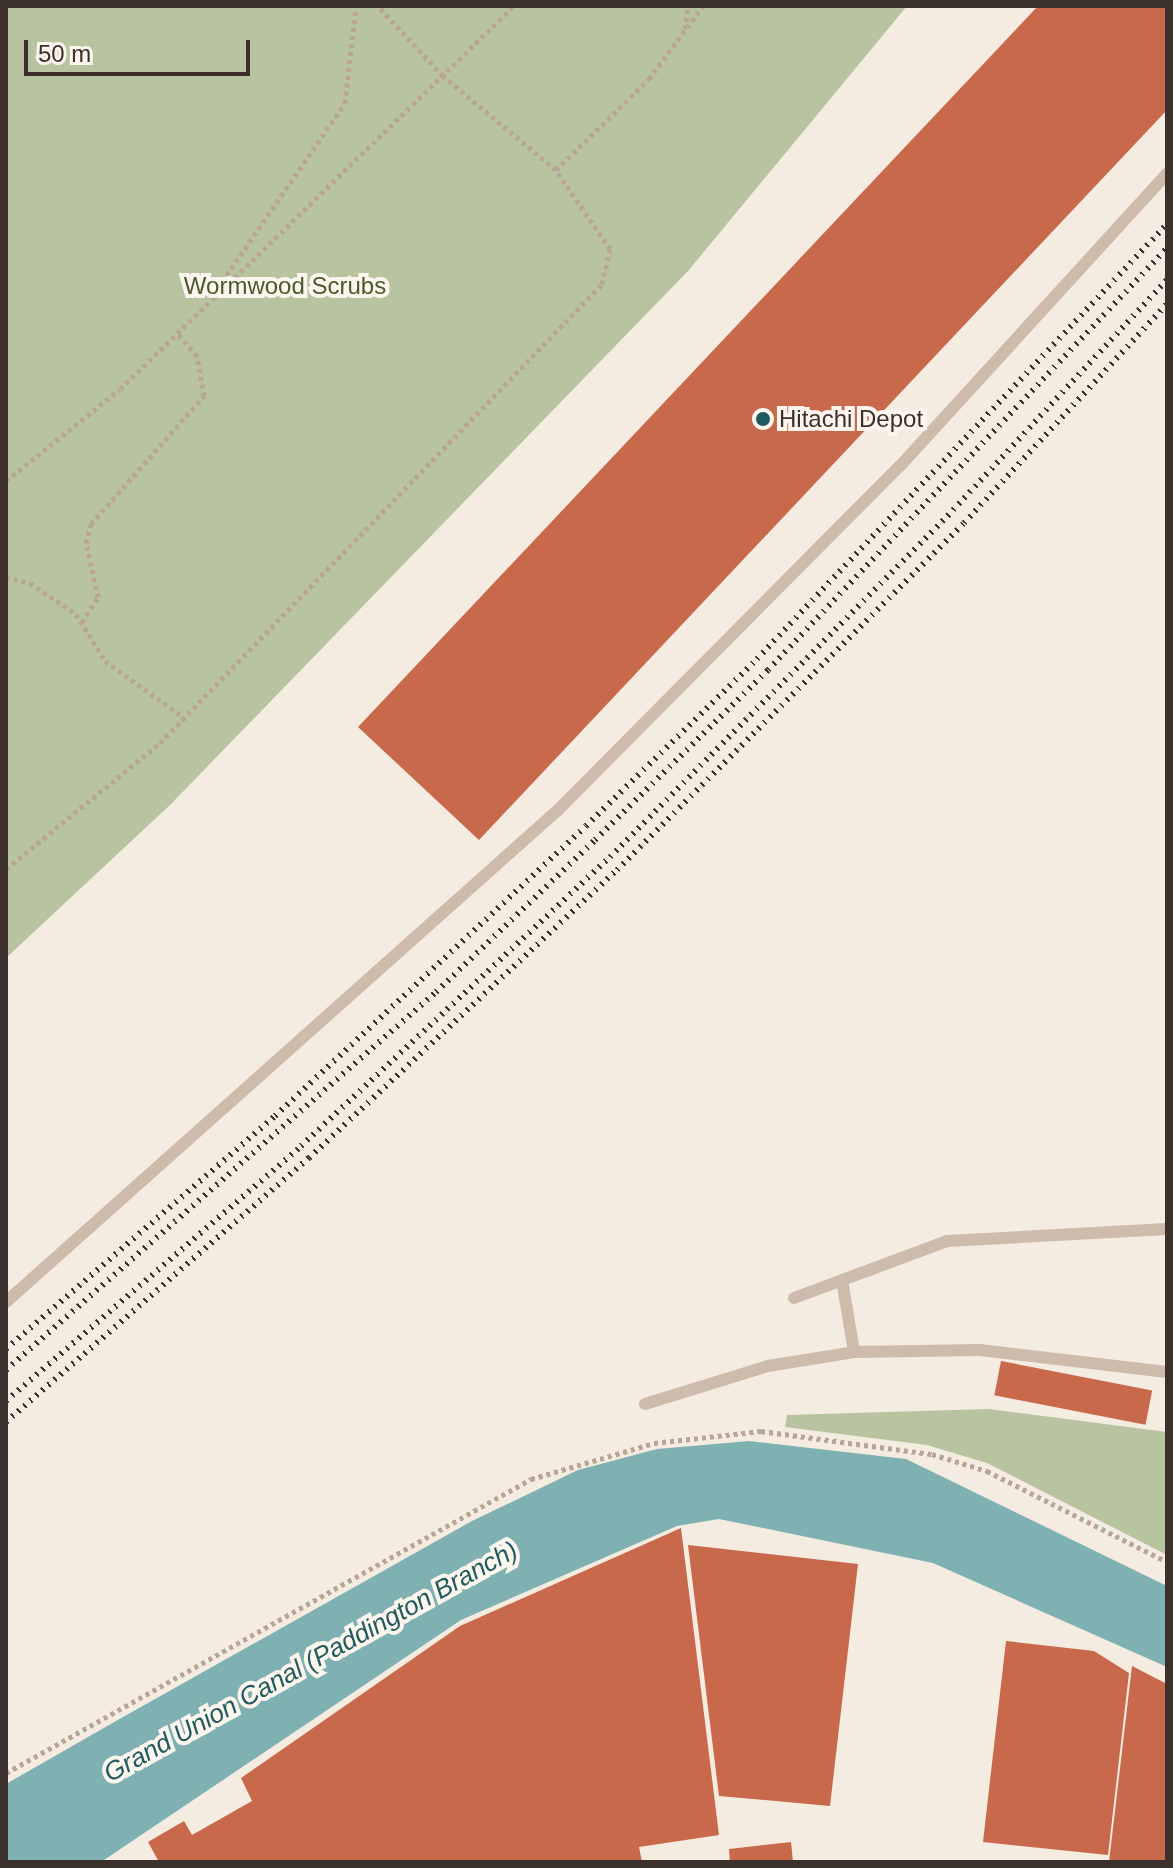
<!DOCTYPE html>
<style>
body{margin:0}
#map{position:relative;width:1173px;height:1868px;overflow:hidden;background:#f4ebe1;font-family:Arial,sans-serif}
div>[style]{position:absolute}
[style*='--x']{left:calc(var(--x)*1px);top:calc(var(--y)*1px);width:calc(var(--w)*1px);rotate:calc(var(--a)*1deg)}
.green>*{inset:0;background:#b8c4a0}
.water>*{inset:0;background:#7fb0b2}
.building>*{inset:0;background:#c8694b;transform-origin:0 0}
.path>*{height:5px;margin-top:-2.5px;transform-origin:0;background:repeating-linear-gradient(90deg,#b9a596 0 4px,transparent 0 8px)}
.service>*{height:12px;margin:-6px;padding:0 6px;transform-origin:6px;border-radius:6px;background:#cdbbac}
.rail>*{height:6px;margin-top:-3px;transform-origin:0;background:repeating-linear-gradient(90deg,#3b302b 0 2px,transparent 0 8px)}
.dots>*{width:22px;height:22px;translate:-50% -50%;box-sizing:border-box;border:4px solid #fbf5ee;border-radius:50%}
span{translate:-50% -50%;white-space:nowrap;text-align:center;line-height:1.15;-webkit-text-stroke:8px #fbf5ee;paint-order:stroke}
.park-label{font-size:24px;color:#4a5a2e}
.poi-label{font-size:24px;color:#3b302b}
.left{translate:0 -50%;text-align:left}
.water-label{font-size:26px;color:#1f5a5e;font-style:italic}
.frame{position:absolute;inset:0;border:8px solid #3b302b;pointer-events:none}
.scale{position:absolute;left:24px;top:40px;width:226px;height:36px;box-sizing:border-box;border:4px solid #3b302b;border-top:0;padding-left:10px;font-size:24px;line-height:28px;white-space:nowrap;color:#3b302b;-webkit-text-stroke:6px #fbf5ee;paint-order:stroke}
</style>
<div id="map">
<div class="green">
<div style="clip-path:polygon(6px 6px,907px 6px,688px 271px,170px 805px,6px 958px)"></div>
<div style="clip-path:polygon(988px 1409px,1167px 1432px,1167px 1555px,987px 1463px,927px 1445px,785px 1427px,787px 1415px)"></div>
</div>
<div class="water">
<div style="clip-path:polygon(749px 1441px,906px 1459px,1167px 1586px,1167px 1667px,933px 1563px,719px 1519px,677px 1526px,461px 1620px,101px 1862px,6px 1862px,6px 1784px,116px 1721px,472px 1521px,578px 1470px,657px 1449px)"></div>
</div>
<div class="building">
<div style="clip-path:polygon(1038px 6px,1167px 6px,1167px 110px,479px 840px,358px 727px)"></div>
<div style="left:1001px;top:1361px;width:154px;height:35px;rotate:11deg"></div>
<div style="clip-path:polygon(681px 1528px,719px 1835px,639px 1847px,642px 1862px,159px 1862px,148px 1842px,184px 1821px,192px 1835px,252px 1801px,241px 1778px,460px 1626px)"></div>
<div style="clip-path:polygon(688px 1545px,858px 1564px,830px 1806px,719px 1796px)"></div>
<div style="clip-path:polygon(1006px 1641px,1094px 1651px,1129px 1673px,1108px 1855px,983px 1842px)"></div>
<div style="clip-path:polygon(1132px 1666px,1167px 1684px,1167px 1862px,1109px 1862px)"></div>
<div style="clip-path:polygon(791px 1842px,793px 1862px,730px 1862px,729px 1849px)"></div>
</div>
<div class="path">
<div style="--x:685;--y:29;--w:23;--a:-83"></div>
<div style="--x:556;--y:170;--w:130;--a:-44.4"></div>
<div style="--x:649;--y:79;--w:91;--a:-53.5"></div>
<div style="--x:213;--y:295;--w:233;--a:-55.5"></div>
<div style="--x:345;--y:103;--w:98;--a:-83.5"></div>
<div style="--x:6;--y:481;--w:146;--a:-38.9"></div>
<div style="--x:120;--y:389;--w:549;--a:-44.19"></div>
<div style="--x:6;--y:577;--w:25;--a:14"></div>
<div style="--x:30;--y:583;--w:55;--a:34"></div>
<div style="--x:76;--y:614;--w:55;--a:58.3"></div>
<div style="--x:105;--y:661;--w:95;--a:35.5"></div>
<div style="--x:82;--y:622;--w:30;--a:-57"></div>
<div style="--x:98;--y:597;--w:55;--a:-102.5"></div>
<div style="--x:86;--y:543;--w:20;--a:-75"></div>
<div style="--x:91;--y:524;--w:171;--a:-48.6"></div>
<div style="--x:204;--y:396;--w:41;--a:-99.9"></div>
<div style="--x:197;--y:356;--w:30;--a:-131"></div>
<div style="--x:6;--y:869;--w:199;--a:-39.3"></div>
<div style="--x:160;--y:743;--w:637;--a:-46.08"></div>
<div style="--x:602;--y:284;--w:36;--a:-77"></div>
<div style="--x:610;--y:249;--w:96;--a:-124.4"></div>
<div style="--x:556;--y:170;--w:147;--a:-140.2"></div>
<div style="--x:443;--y:76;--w:96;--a:-132.9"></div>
<div style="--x:6;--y:1773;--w:602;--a:-29.25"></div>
<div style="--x:531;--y:1479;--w:128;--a:-16.3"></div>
<div style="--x:654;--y:1443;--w:108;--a:-6.4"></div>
<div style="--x:761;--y:1431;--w:173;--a:7.7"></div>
<div style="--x:932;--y:1454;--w:58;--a:17.2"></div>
<div style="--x:987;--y:1471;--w:202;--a:26.8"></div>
</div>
<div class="service">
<div style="--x:842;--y:1280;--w:73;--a:80.5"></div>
<div style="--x:794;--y:1298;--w:163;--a:-20.4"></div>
<div style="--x:947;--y:1241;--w:220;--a:-3.1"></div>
<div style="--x:6;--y:1302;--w:739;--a:-41.71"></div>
<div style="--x:558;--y:810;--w:485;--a:-45.2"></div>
<div style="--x:900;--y:466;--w:396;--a:-47.6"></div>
<div style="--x:645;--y:1404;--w:129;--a:-17.2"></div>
<div style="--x:768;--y:1366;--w:87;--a:-9.2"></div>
<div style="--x:854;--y:1352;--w:126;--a:-0.9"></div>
<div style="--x:980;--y:1350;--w:188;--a:6.7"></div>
</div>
<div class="rail">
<div style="--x:6;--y:1349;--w:356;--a:-40.9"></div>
<div style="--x:275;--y:1116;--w:425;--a:-43"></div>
<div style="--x:586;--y:826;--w:239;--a:-44.3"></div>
<div style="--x:757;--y:659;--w:598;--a:-46.69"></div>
<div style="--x:6;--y:1370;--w:573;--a:-41.32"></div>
<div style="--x:436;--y:992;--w:220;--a:-43.7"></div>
<div style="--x:595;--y:840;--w:243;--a:-44.5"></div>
<div style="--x:768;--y:670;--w:581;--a:-46.6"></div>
<div style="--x:6;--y:1401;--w:390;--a:-40.8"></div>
<div style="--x:301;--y:1146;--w:423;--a:-43.1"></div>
<div style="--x:610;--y:857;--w:488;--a:-45.3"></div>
<div style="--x:953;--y:510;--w:314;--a:-47.1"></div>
<div style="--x:6;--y:1422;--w:402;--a:-41.1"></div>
<div style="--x:309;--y:1158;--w:422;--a:-43.1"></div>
<div style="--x:617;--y:870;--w:491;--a:-45"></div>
<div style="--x:964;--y:523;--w:299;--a:-47.2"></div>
</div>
<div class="dots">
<div style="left:763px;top:419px;background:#1f5a5e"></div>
</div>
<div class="park-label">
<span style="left:285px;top:286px">Wormwood Scrubs</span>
</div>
<div class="poi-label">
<span class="left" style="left:779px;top:419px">Hitachi Depot</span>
</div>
<div class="water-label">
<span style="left:311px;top:1662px;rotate:-29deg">Grand Union Canal (Paddington Branch)</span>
</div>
<div class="frame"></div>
<div class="scale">50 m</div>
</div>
